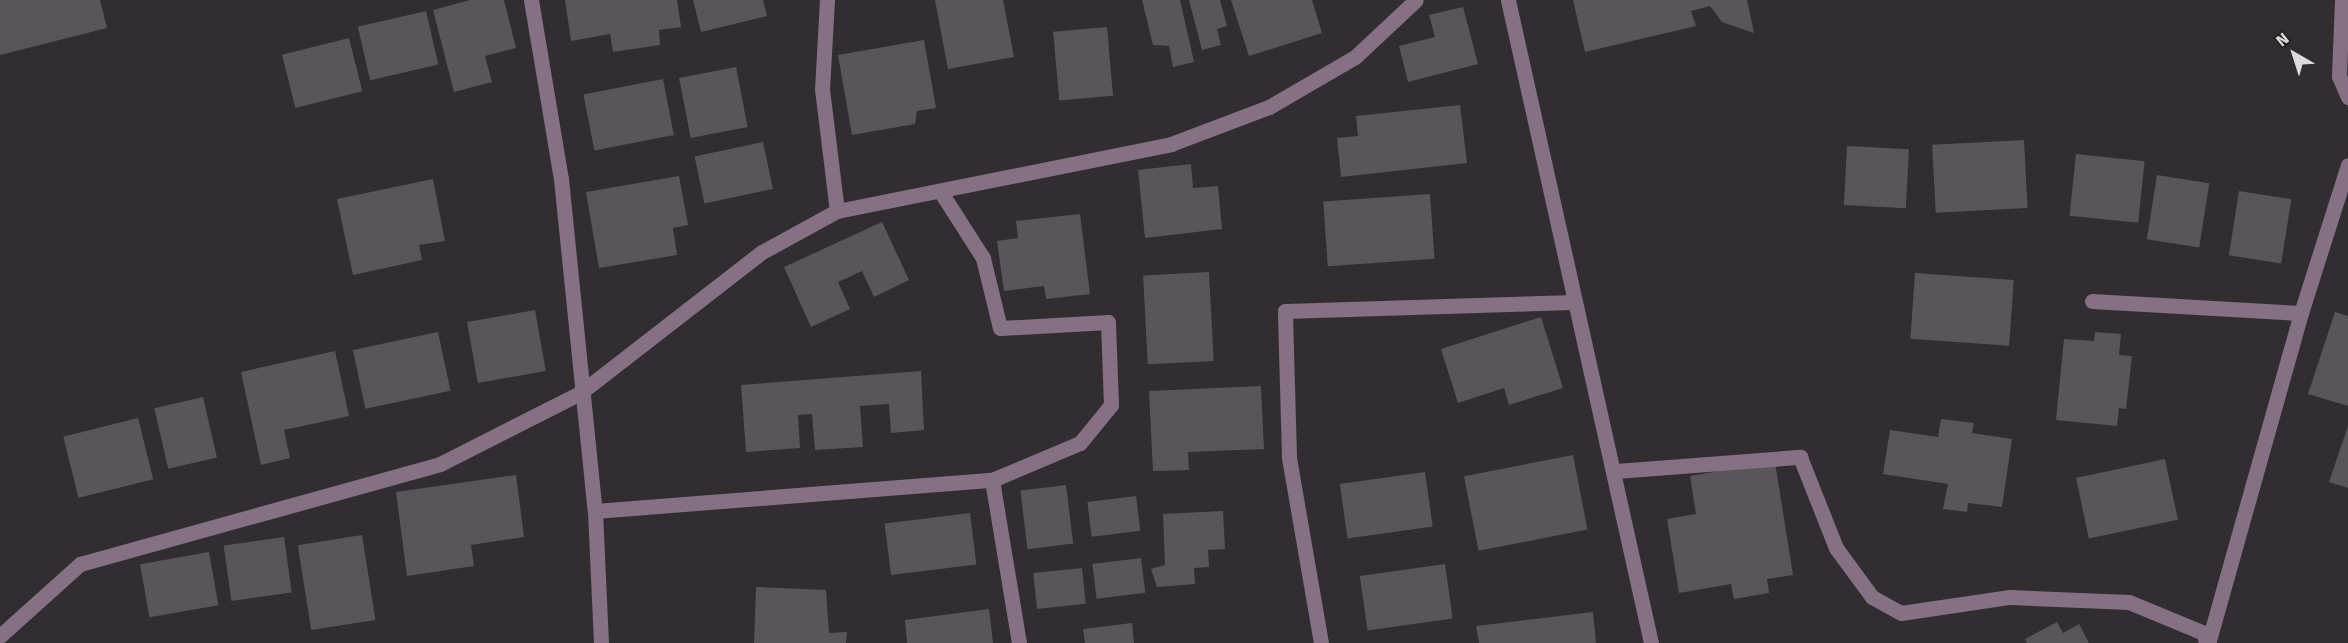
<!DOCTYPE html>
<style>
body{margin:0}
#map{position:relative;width:2348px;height:643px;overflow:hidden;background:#322d31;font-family:"Fira Sans",sans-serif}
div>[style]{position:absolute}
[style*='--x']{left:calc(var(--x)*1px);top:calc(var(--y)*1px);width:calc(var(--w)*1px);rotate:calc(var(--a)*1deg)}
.building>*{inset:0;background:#5a555a;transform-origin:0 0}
.minor>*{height:15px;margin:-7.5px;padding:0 7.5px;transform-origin:7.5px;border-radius:7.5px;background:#857084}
span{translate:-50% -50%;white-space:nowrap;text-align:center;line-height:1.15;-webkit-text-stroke:4.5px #282427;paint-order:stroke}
.north{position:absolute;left:2264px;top:24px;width:60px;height:60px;-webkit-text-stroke:4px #282427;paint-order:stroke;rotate:321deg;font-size:16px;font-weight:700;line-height:24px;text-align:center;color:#dddadd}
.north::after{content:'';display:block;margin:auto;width:21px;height:27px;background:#dddadd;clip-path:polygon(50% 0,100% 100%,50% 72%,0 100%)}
</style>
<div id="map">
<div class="building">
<div style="clip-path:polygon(0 0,100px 0,107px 28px,0 55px)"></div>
<div style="clip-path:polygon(470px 0,504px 0,516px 48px,485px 56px,492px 82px,454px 92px,433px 10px)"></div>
<div style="clip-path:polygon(565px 0,677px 0,681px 27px,659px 30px,660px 45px,613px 52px,610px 34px,571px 41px)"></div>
<div style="clip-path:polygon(693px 0,763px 0,767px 16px,701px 32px)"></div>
<div style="clip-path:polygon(935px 0,1003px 0,1014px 57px,948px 69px)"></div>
<div style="clip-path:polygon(1142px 0,1180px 0,1194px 62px,1173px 67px,1169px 46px,1153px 45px)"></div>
<div style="clip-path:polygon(1189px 0,1220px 0,1227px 26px,1217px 29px,1221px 45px,1202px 50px)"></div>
<div style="clip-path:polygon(1231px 0,1312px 0,1322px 33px,1249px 56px)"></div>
<div style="clip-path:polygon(1573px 0,1747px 0,1754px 33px,1722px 22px,1710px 6px,1691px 11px,1696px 26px,1585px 52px)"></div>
<div style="clip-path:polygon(1463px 7px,1478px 64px,1408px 82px,1399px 46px,1435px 37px,1429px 15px)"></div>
<div style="left:426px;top:11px;width:55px;height:70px;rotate:77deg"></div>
<div style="left:1107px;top:27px;width:69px;height:54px;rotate:85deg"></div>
<div style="left:349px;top:38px;width:55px;height:69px;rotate:76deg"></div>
<div style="clip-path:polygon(924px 40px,936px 108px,917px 111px,915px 124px,852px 135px,838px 55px)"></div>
<div style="left:736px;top:67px;width:61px;height:58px;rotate:79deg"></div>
<div style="left:663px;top:79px;width:57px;height:81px;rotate:79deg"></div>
<div style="clip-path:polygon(1460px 105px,1467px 163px,1341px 177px,1337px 138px,1358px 136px,1356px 116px)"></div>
<div style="left:2024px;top:140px;width:68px;height:92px;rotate:87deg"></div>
<div style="left:763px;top:142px;width:48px;height:70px;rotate:78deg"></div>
<div style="left:1847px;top:146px;width:62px;height:59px;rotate:3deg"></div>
<div style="left:2076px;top:154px;width:69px;height:62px;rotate:6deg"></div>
<div style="clip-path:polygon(1191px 164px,1193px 188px,1218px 186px,1222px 229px,1145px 238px,1138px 170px)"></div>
<div style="left:2157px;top:175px;width:53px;height:65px;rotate:9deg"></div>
<div style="clip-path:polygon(679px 176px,688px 225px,673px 228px,677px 255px,599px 268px,586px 192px)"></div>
<div style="clip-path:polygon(433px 179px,445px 241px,419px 245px,422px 260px,353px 275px,337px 199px)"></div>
<div style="left:2239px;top:191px;width:53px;height:65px;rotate:9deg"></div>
<div style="left:1430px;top:194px;width:65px;height:107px;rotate:86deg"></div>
<div style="clip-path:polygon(1080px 214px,1090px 294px,1046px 299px,1044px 286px,1004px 291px,997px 241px,1018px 238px,1016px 221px)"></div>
<div style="clip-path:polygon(882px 222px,909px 280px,874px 297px,862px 271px,838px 282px,850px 309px,811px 327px,784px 267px)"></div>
<div style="left:1209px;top:272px;width:89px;height:66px;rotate:87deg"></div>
<div style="left:1915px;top:273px;width:99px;height:66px;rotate:4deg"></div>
<div style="left:535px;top:310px;width:62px;height:69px;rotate:80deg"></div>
<div style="clip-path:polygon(2335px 312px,2348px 316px,2348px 406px,2308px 394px)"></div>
<div style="clip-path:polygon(1541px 317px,1563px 388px,1509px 405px,1504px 388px,1458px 403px,1441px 349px)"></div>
<div style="left:438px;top:332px;width:60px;height:87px;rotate:78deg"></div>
<div style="clip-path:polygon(2095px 332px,2121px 334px,2119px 355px,2132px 356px,2126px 409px,2119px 408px,2117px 426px,2056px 420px,2064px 339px,2094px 341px)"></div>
<div style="clip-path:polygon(335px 351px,349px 416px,284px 430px,290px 458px,261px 465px,241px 372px)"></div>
<div style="clip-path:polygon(921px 371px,924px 430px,891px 433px,889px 404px,860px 406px,863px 447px,815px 450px,812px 414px,798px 415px,800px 448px,746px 452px,741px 385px)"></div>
<div style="clip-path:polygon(1261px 386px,1264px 449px,1188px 452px,1189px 470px,1153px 471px,1149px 391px)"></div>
<div style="left:203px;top:397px;width:62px;height:50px;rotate:77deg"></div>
<div style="left:138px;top:418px;width:63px;height:77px;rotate:76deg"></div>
<div style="clip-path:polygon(1941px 419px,1974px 423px,1972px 433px,2012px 439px,2002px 507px,1968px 503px,1967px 512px,1943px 509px,1948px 484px,1883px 474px,1890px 430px,1938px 437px)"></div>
<div style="clip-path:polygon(2348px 426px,2348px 488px,2329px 482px)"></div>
<div style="left:1573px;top:455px;width:76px;height:111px;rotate:79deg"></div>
<div style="left:2165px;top:459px;width:62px;height:91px;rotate:78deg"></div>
<div style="clip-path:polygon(1775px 462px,1793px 575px,1767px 579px,1769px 593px,1734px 599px,1731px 584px,1679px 593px,1667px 519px,1696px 514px,1690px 476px)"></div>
<div style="left:1425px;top:472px;width:55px;height:86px;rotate:82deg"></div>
<div style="clip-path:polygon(516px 475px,524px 537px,471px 545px,474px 566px,407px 576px,396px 492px)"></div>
<div style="left:1066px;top:485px;width:59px;height:46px;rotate:83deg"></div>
<div style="left:1136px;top:496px;width:35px;height:49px;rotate:83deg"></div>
<div style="clip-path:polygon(1223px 511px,1225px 549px,1208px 550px,1209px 567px,1194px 568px,1195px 584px,1157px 587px,1151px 569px,1165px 565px,1163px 514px)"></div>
<div style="left:970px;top:513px;width:52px;height:86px;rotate:83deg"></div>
<div style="left:362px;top:535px;width:86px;height:65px;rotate:81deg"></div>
<div style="left:284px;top:537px;width:56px;height:61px;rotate:82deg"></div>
<div style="left:209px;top:552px;width:54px;height:70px;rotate:80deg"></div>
<div style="left:1141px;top:558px;width:35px;height:49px;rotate:83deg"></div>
<div style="left:1445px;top:564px;width:55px;height:86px;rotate:82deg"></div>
<div style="left:1082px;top:568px;width:36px;height:49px;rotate:84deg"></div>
<div style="clip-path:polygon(756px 587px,826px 590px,829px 633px,847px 632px,846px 643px,754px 643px)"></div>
<div style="clip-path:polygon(989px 609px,993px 643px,907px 643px,905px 620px)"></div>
<div style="clip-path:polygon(1593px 612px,1596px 643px,1479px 643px,1476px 626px)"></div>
<div style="clip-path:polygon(2057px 622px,2063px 633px,2079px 624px,2089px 643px,2027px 643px,2025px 639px)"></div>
<div style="clip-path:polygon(1132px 623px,1134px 643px,1085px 643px,1083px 629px)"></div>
</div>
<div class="minor">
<div style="--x:531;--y:0;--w:181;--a:80.5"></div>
<div style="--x:561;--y:179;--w:334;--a:84.2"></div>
<div style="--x:595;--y:511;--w:132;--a:87.4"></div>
<div style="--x:827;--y:0;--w:89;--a:93.2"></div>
<div style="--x:822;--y:89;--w:123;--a:83"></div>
<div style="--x:1508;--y:0;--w:659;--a:77.46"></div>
<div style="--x:2342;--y:0;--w:76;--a:92.3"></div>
<div style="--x:2339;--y:76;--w:23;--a:67"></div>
<div style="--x:2092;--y:301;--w:209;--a:3.3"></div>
<div style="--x:2301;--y:313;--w:343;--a:105.7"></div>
<div style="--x:2301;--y:313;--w:155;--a:-72.4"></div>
<div style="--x:1616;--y:471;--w:185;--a:-4.4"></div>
<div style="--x:1800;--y:457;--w:98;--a:68.4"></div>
<div style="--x:1836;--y:548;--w:61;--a:53.7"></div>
<div style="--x:1872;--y:597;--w:33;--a:29"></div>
<div style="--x:1901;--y:613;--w:110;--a:-8.4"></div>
<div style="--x:2010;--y:597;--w:119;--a:2.4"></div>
<div style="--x:2129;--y:602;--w:81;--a:22.5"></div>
<div style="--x:2204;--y:633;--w:10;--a:79"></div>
<div style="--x:992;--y:480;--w:165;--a:80.6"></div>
<div style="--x:595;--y:511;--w:398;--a:-4.5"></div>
<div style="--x:992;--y:480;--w:95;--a:-22.8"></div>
<div style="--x:1080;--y:443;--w:49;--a:-50.8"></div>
<div style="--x:1111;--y:405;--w:83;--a:-92.1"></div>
<div style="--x:1108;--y:322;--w:108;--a:176.8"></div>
<div style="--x:1000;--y:328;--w:72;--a:-103.7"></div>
<div style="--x:983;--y:258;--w:76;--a:-122.6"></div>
<div style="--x:0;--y:636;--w:108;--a:-42"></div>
<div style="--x:80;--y:564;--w:374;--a:-15.5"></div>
<div style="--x:440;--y:464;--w:157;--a:-26.9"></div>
<div style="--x:580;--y:393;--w:230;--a:-37.8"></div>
<div style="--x:762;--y:252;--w:85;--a:-28.7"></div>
<div style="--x:837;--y:211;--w:341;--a:-11.3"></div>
<div style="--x:1171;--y:144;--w:105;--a:-20.7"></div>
<div style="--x:1269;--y:107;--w:99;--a:-30.2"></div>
<div style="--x:1355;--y:57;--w:83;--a:-43.1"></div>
<div style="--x:1321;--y:643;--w:189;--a:-99.8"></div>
<div style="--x:1289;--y:457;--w:146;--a:-91.6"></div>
<div style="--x:1285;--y:311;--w:289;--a:-1.8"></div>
</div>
<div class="north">N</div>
</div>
